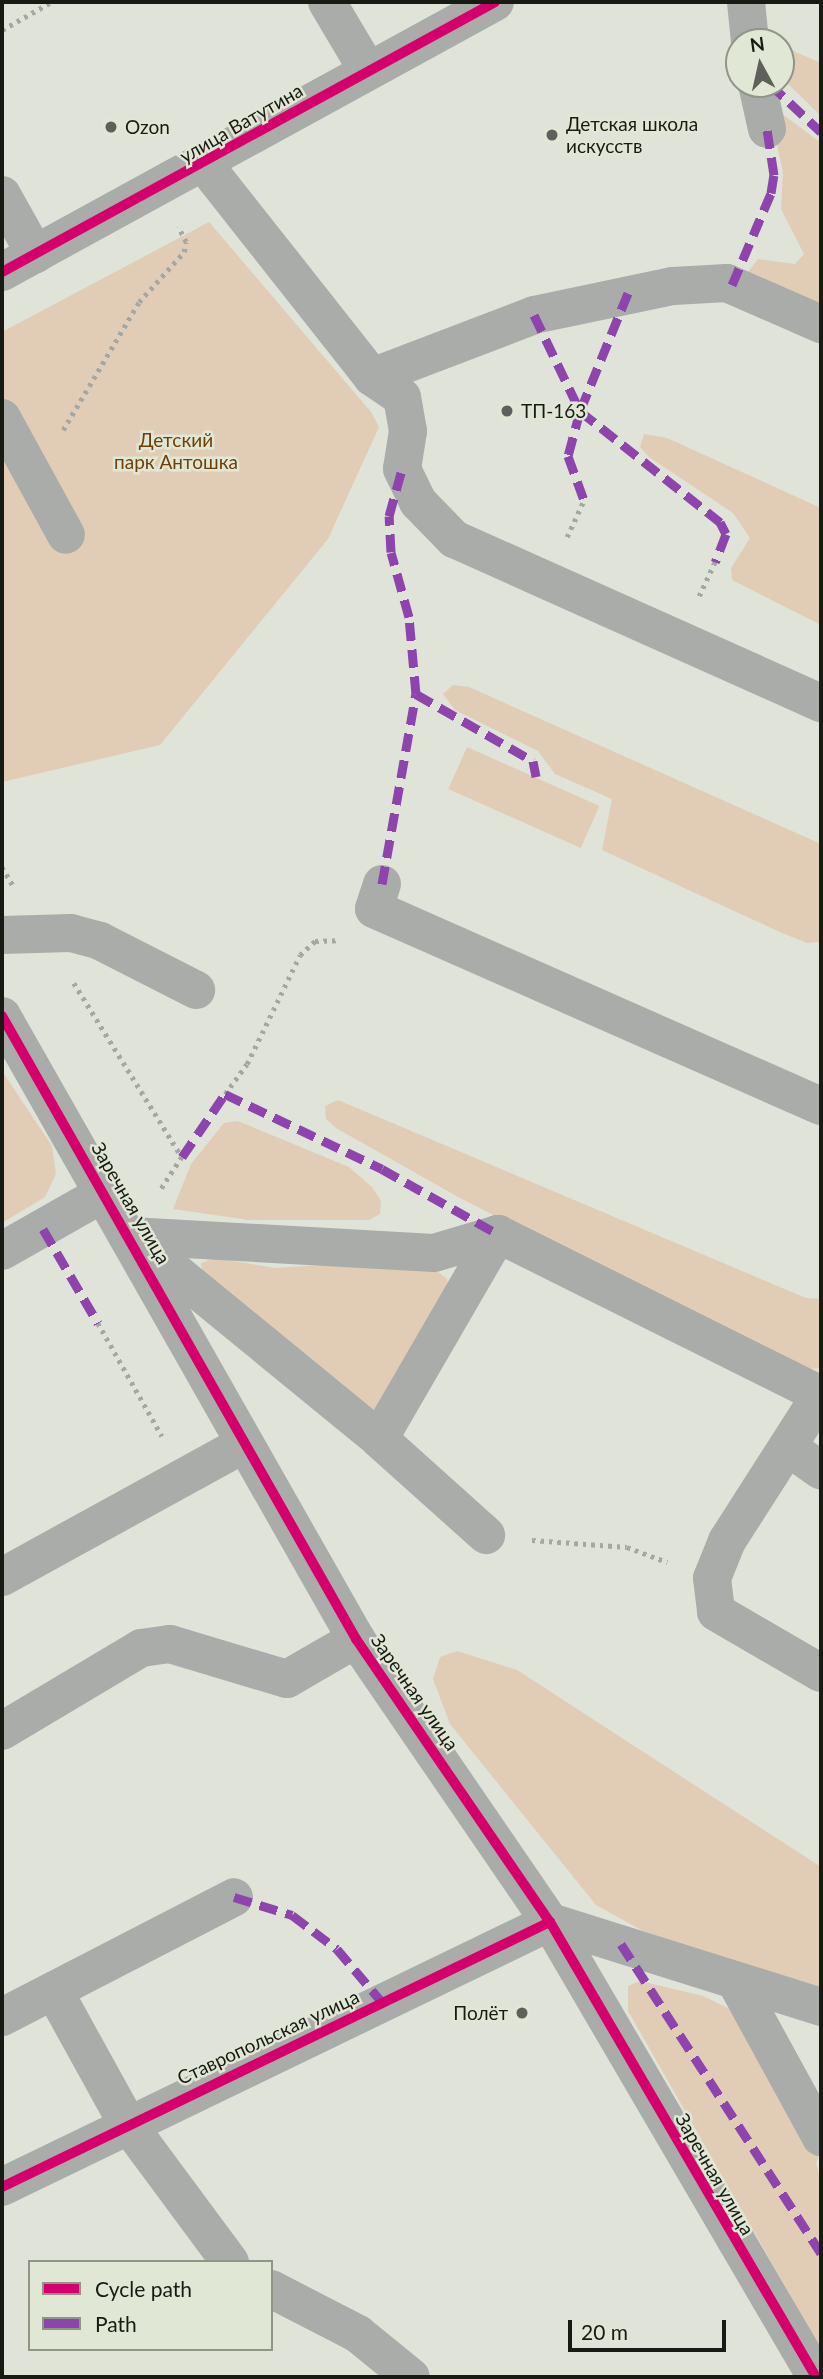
<!DOCTYPE html>
<meta charset="utf-8">
<style>
body{margin:0}
#map{position:relative;width:823px;height:2379px;overflow:hidden;background:#dfe3d8;font-family:Lato,sans-serif}
div>[style]{position:absolute}
[style*='--x']{left:calc(var(--x)*1px);top:calc(var(--y)*1px);width:calc(var(--w)*1px);rotate:calc(var(--a)*1deg)}
.green>*{inset:0;background:#e1cdb6;transform-origin:0 0}
.path>*{height:4.5px;margin-top:-2.25px;transform-origin:0;background:repeating-linear-gradient(90deg,#a4a7a2 0 3.5px,transparent 0 8.5px)}
.minor>*{height:38px;margin:-19px;padding:0 19px;transform-origin:19px;border-radius:19px;background:#a9aca8}
.quiet>*{height:9px;margin-top:-4.5px;transform-origin:0;background:repeating-linear-gradient(90deg,#8e44ad 0 18px,transparent 0 27px)}
.cycleway>*{height:10px;margin:-5px;padding:0 5px;transform-origin:5px;border-radius:5px;background:#d6006c}
.dots>*{width:19px;height:19px;translate:-50% -50%;box-sizing:border-box;border:4px solid #e0e7d4;border-radius:50%}
span{translate:-50% -50%;white-space:nowrap;text-align:center;line-height:1.15;-webkit-text-stroke:5px #e0e7d4;paint-order:stroke}
.street-label{font-size:19px;color:#181a14}
.poi-label{font-size:19px;color:#181a14}
.left{translate:0 -50%;text-align:left}
.right{translate:-100% -50%;text-align:right}
.park-label{font-size:19px;color:#703e07}
.frame{position:absolute;inset:0;border:4px solid #181a14;pointer-events:none}
.legend{position:absolute;left:28px;top:2260px;width:245px;height:91px;box-sizing:border-box;background:#e0e7d4;border:2px solid #909587;margin:0;padding:9px 12px;list-style:none;font-size:21px;color:#181a14}
.legend li{display:flex;align-items:center;gap:14px;height:35px}
.legend b{width:35px;border:2px solid #909587}
.north{position:absolute;left:725px;top:28px;width:70px;height:70px;box-sizing:border-box;background:#e0e7d4;border:2px solid #909587;border-radius:50%;rotate:352deg;font-size:19px;font-weight:700;line-height:28px;text-align:center;color:#181a14}
.north::after{content:'';display:block;margin:auto;width:24px;height:32px;background:#5e6059;clip-path:polygon(50% 0,100% 100%,50% 72%,0 100%)}
.scale{position:absolute;left:568px;top:2320px;width:158px;height:32px;box-sizing:border-box;border:4px solid #181a14;border-top:0;padding-left:9px;font-size:21px;line-height:24px;white-space:nowrap;color:#181a14;-webkit-text-stroke:5px #e0e7d4;paint-order:stroke}
</style>
<div id="map">
<div class="green">
<div style="clip-path:polygon(791px 50px,821px 63px,821px 116px,781px 77px,781px 55px)"></div>
<div style="clip-path:polygon(781px 113px,821px 143px,821px 315px,745px 276px,758px 259px,795px 264px,804px 254px,781px 209px,783px 173px,773px 125px)"></div>
<div style="clip-path:polygon(209px 222px,371px 412px,379px 427px,328px 539px,160px 745px,2px 782px,2px 332px)"></div>
<div style="clip-path:polygon(644px 434px,667px 438px,821px 508px,821px 625px,732px 580px,731px 568px,750px 538px,733px 513px,649px 457px,640px 447px)"></div>
<div style="clip-path:polygon(453px 685px,469px 687px,821px 844px,821px 942px,807px 943px,782px 933px,602px 850px,612px 799px,555px 774px,538px 751px,455px 710px,443px 694px)"></div>
<div style="left:467px;top:747px;width:145px;height:46px;rotate:24deg"></div>
<div style="clip-path:polygon(2px 1071px,52px 1146px,56px 1174px,45px 1197px,2px 1223px)"></div>
<div style="clip-path:polygon(338px 1100px,806px 1298px,821px 1299px,821px 1368px,807px 1369px,722px 1331px,460px 1198px,336px 1128px,326px 1119px,325px 1106px)"></div>
<div style="clip-path:polygon(238px 1121px,349px 1167px,372px 1187px,381px 1201px,380px 1214px,369px 1220px,249px 1220px,173px 1209px,191px 1164px,224px 1123px)"></div>
<div style="clip-path:polygon(214px 1258px,276px 1268px,338px 1264px,433px 1268px,447px 1279px,450px 1295px,383px 1406px,373px 1411px,202px 1271px,201px 1263px)"></div>
<div style="clip-path:polygon(457px 1651px,517px 1670px,821px 1867px,821px 1990px,643px 1931px,596px 1905px,450px 1724px,433px 1679px,440px 1657px)"></div>
<div style="clip-path:polygon(640px 1981px,703px 1996px,736px 2012px,821px 2151px,816px 2163px,821px 2181px,821px 2349px,628px 2011px,628px 1986px)"></div>
</div>
<div class="path">
<div style="--x:2;--y:30;--w:56;--a:-29.7"></div>
<div style="--x:63;--y:430;--w:149;--a:-59.3"></div>
<div style="--x:139;--y:302;--w:67;--a:-48"></div>
<div style="--x:184;--y:252;--w:10;--a:-79"></div>
<div style="--x:186;--y:242;--w:17;--a:-118"></div>
<div style="--x:567;--y:537;--w:41;--a:-65.3"></div>
<div style="--x:699;--y:596;--w:38;--a:-65"></div>
<div style="--x:2;--y:867;--w:23;--a:59"></div>
<div style="--x:74;--y:983;--w:205;--a:58.2"></div>
<div style="--x:182;--y:1157;--w:38;--a:123"></div>
<div style="--x:225;--y:1094;--w:37;--a:-54"></div>
<div style="--x:247;--y:1064;--w:121;--a:-64.1"></div>
<div style="--x:300;--y:955;--w:21;--a:-43"></div>
<div style="--x:315;--y:941;--w:23;--a:-2"></div>
<div style="--x:98;--y:1323;--w:130;--a:60.5"></div>
<div style="--x:532;--y:1540;--w:95;--a:4.2"></div>
<div style="--x:627;--y:1547;--w:43;--a:20.6"></div>
</div>
<div class="minor">
<div style="--x:327;--y:2;--w:80;--a:59.3"></div>
<div style="--x:746;--y:2;--w:40;--a:84.3"></div>
<div style="--x:757;--y:84;--w:46;--a:77.5"></div>
<div style="--x:204;--y:164;--w:271;--a:51.7"></div>
<div style="--x:372;--y:377;--w:36;--a:34"></div>
<div style="--x:402;--y:397;--w:35;--a:80"></div>
<div style="--x:408;--y:431;--w:38;--a:99"></div>
<div style="--x:402;--y:469;--w:37;--a:64"></div>
<div style="--x:418;--y:502;--w:52;--a:45.8"></div>
<div style="--x:454;--y:539;--w:402;--a:24.1"></div>
<div style="--x:2;--y:195;--w:68;--a:60.8"></div>
<div style="--x:2;--y:272;--w:562;--a:-28.71"></div>
<div style="--x:372;--y:377;--w:173;--a:-20.9"></div>
<div style="--x:534;--y:315;--w:142;--a:-11.8"></div>
<div style="--x:673;--y:286;--w:54;--a:-3.2"></div>
<div style="--x:727;--y:283;--w:103;--a:23.6"></div>
<div style="--x:2;--y:418;--w:133;--a:61.3"></div>
<div style="--x:382;--y:884;--w:26;--a:108"></div>
<div style="--x:374;--y:909;--w:488;--a:23.8"></div>
<div style="--x:2;--y:935;--w:69;--a:-1.7"></div>
<div style="--x:71;--y:933;--w:30;--a:15"></div>
<div style="--x:100;--y:941;--w:108;--a:27"></div>
<div style="--x:2;--y:1016;--w:717;--a:60.39"></div>
<div style="--x:356;--y:1639;--w:343;--a:55.6"></div>
<div style="--x:550;--y:1922;--w:527;--a:59.69"></div>
<div style="--x:131;--y:1236;--w:303;--a:3.2"></div>
<div style="--x:434;--y:1253;--w:67;--a:-16.5"></div>
<div style="--x:498;--y:1234;--w:361;--a:26.5"></div>
<div style="--x:146;--y:1248;--w:301;--a:39.3"></div>
<div style="--x:379;--y:1439;--w:144;--a:41.9"></div>
<div style="--x:2;--y:1251;--w:120;--a:-29.6"></div>
<div style="--x:821;--y:1394;--w:174;--a:122.6"></div>
<div style="--x:727;--y:1541;--w:40;--a:112"></div>
<div style="--x:712;--y:1578;--w:34;--a:83"></div>
<div style="--x:716;--y:1612;--w:121;--a:30.2"></div>
<div style="--x:379;--y:1439;--w:237;--a:-59.9"></div>
<div style="--x:789;--y:1448;--w:39;--a:35"></div>
<div style="--x:2;--y:1577;--w:276;--a:-28.8"></div>
<div style="--x:2;--y:1731;--w:162;--a:-30.8"></div>
<div style="--x:141;--y:1648;--w:29;--a:-8"></div>
<div style="--x:170;--y:1644;--w:122;--a:16.7"></div>
<div style="--x:287;--y:1679;--w:80;--a:-30.1"></div>
<div style="--x:736;--y:1982;--w:177;--a:61.3"></div>
<div style="--x:54;--y:1991;--w:151;--a:61.1"></div>
<div style="--x:127;--y:2123;--w:173;--a:53.5"></div>
<div style="--x:2;--y:2017;--w:261;--a:-27.3"></div>
<div style="--x:2;--y:2187;--w:609;--a:-25.81"></div>
<div style="--x:550;--y:1922;--w:284;--a:17.4"></div>
<div style="--x:271;--y:2289;--w:98;--a:27.3"></div>
<div style="--x:358;--y:2334;--w:68;--a:39.1"></div>
</div>
<div class="quiet">
<div style="--x:770;--y:84;--w:70;--a:43.3"></div>
<div style="--x:732;--y:285;--w:100;--a:-67"></div>
<div style="--x:771;--y:193;--w:18;--a:-81"></div>
<div style="--x:774;--y:175;--w:47;--a:-98.7"></div>
<div style="--x:628;--y:293;--w:127;--a:112.1"></div>
<div style="--x:580;--y:411;--w:179;--a:38.4"></div>
<div style="--x:720;--y:522;--w:13;--a:63"></div>
<div style="--x:726;--y:534;--w:30;--a:111"></div>
<div style="--x:534;--y:315;--w:106;--a:64.4"></div>
<div style="--x:580;--y:411;--w:47;--a:104.9"></div>
<div style="--x:568;--y:456;--w:47;--a:70"></div>
<div style="--x:416;--y:694;--w:135;--a:29.8"></div>
<div style="--x:533;--y:761;--w:16;--a:79"></div>
<div style="--x:382;--y:884;--w:193;--a:-79.9"></div>
<div style="--x:416;--y:694;--w:77;--a:-95.2"></div>
<div style="--x:409;--y:617;--w:67;--a:-105.5"></div>
<div style="--x:391;--y:552;--w:36;--a:-93"></div>
<div style="--x:389;--y:516;--w:49;--a:-74.5"></div>
<div style="--x:182;--y:1157;--w:76;--a:-55.7"></div>
<div style="--x:225;--y:1094;--w:174;--a:25.5"></div>
<div style="--x:382;--y:1169;--w:133;--a:29.3"></div>
<div style="--x:43;--y:1229;--w:109;--a:59.7"></div>
<div style="--x:234;--y:1897;--w:61;--a:17.2"></div>
<div style="--x:292;--y:1915;--w:56;--a:37.1"></div>
<div style="--x:337;--y:1949;--w:70;--a:49.7"></div>
<div style="--x:621;--y:1944;--w:368;--a:57.1"></div>
</div>
<div class="cycleway">
<div style="--x:2;--y:272;--w:562;--a:-28.71"></div>
<div style="--x:2;--y:1016;--w:717;--a:60.39"></div>
<div style="--x:356;--y:1639;--w:343;--a:55.6"></div>
<div style="--x:550;--y:1922;--w:527;--a:59.69"></div>
<div style="--x:2;--y:2187;--w:609;--a:-25.81"></div>
</div>
<div class="dots">
<div style="left:111px;top:127px;background:#5e6059"></div>
<div style="left:552px;top:135px;background:#5e6059"></div>
<div style="left:507px;top:411px;background:#5e6059"></div>
<div style="left:522px;top:2013px;background:#5e6059"></div>
</div>
<div class="street-label">
<span style="left:241px;top:123px;rotate:-30deg">улица Ватутина</span>
<span style="left:131px;top:1203px;rotate:60deg">Заречная улица</span>
<span style="left:415px;top:1692px;rotate:55deg">Заречная улица</span>
<span style="left:268px;top:2037px;rotate:-25deg">Ставропольская улица</span>
<span style="left:715px;top:2174px;rotate:60deg">Заречная улица</span>
</div>
<div class="poi-label">
<span class="left" style="left:566px;top:135px">Детская школа<br>искусств</span>
<span class="left" style="left:125px;top:127px">Ozon</span>
<span class="left" style="left:521px;top:411px">ТП-163</span>
<span class="right" style="left:508px;top:2013px">Полёт</span>
</div>
<div class="park-label">
<span style="left:176px;top:451px">Детский<br>парк Антошка</span>
</div>
<div class="frame"></div>
<ul class="legend">
<li><b style="height:9px;background:#d6006c"></b>Cycle path</li>
<li><b style="height:9px;background:#8e44ad"></b>Path</li>
</ul>
<div class="north">N</div>
<div class="scale">20 m</div>
</div>
